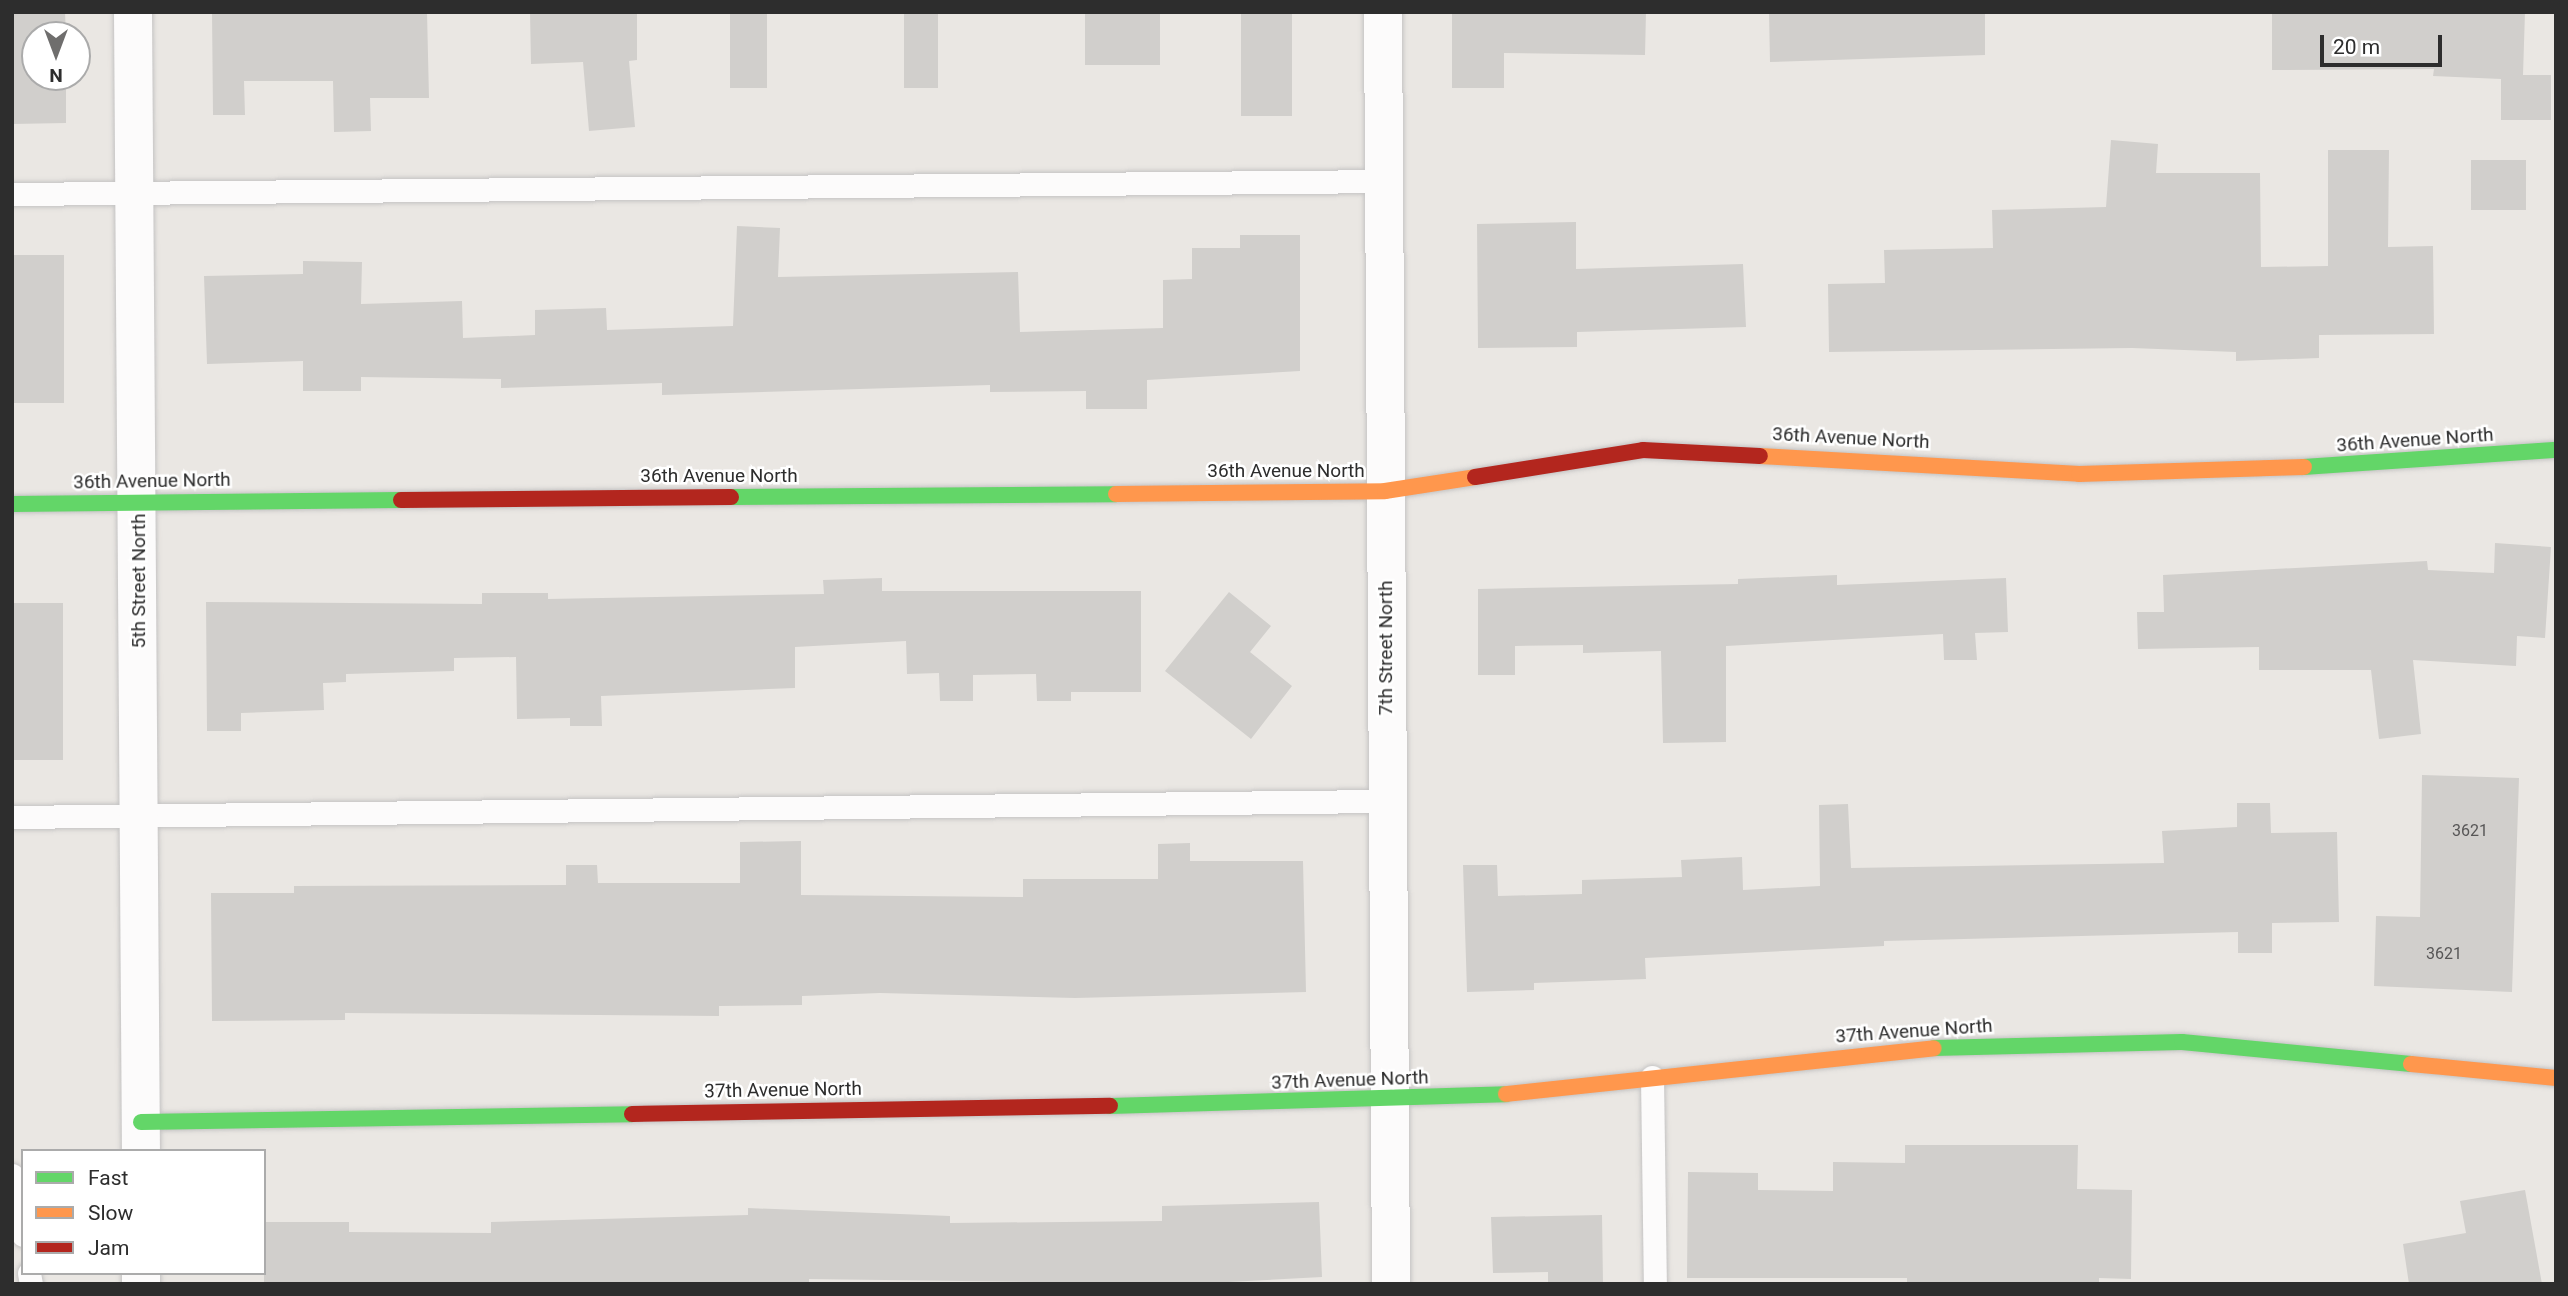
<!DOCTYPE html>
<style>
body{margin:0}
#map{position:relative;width:2568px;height:1296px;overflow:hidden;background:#eae7e3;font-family:Roboto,sans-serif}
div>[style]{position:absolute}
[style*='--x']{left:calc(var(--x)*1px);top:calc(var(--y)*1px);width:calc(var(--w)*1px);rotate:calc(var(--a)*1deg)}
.building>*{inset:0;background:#d1cfcc;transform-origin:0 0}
.roads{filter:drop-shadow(0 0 2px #c4c3c3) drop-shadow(0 0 2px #c4c3c3)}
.lane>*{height:23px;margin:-11.5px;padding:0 11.5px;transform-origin:11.5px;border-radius:11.5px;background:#fcfbfb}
.street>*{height:38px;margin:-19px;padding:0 19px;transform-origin:19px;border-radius:19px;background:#fcfbfb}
.fast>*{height:16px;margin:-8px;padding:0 8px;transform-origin:8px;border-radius:8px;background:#63d668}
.slow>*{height:16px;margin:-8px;padding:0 8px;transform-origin:8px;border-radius:8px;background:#ff974d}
.jam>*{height:16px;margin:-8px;padding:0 8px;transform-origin:8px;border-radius:8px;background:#b3261e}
span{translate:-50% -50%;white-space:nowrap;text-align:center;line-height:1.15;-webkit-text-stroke:5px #fff;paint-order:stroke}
.number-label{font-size:16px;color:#575656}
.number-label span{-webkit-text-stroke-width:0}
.street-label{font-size:19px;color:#2d2d2d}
.frame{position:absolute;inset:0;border:14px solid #2d2d2d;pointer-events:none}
.legend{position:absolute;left:21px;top:1149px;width:245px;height:126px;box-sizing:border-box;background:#fff;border:2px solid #ababab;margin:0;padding:9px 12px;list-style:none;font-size:21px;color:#2d2d2d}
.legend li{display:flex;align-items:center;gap:14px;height:35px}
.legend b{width:35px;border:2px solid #ababab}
.north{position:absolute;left:21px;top:21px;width:70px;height:70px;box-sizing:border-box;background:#fff;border:2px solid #ababab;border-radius:50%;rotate:180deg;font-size:19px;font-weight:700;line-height:28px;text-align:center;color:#2d2d2d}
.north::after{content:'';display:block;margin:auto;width:24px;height:32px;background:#6f6e6d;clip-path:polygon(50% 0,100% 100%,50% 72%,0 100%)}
.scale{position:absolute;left:2320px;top:35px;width:122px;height:32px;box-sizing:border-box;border:4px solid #2d2d2d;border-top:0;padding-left:9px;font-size:21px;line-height:24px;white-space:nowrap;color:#2d2d2d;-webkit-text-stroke:5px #fff;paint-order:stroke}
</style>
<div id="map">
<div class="building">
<div style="clip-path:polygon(12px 12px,65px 12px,66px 35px,35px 35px,35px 77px,66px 77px,66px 123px,12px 124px)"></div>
<div style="clip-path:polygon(212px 12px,427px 12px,429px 98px,370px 98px,371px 131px,334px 132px,333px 81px,244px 81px,245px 115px,213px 115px)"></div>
<div style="clip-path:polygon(530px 12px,637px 12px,637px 60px,629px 61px,635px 127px,589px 131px,583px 62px,531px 64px)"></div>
<div style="left:730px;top:12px;width:37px;height:76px"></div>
<div style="left:904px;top:12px;width:34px;height:76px"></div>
<div style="left:1085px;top:12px;width:75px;height:53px"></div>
<div style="left:1241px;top:12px;width:51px;height:104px"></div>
<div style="clip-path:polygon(1452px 12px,1646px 12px,1645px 55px,1504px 53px,1504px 88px,1452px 88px)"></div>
<div style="clip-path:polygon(1769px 12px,1985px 12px,1985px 55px,1770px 62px)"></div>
<div style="clip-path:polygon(2272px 12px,2525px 12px,2523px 75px,2551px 75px,2551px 120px,2501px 120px,2501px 79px,2433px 76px,2434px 69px,2272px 70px)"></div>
<div style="clip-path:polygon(2111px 140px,2158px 144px,2156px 173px,2260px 173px,2261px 267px,2328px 266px,2328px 150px,2389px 150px,2388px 247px,2433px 246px,2434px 334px,2319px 335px,2319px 358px,2236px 361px,2236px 352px,2132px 348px,1829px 352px,1828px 284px,1885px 283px,1884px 250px,1993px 248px,1992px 210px,2106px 207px)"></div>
<div style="left:2471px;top:160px;width:55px;height:50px"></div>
<div style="clip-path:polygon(1576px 222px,1576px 269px,1743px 264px,1746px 327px,1577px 332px,1577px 347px,1478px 348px,1477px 224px)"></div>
<div style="clip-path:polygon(737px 226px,780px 228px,778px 277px,1018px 272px,1020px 332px,1163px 328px,1163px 280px,1192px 279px,1192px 248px,1240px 248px,1240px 235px,1300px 235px,1300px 371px,1147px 380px,1147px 409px,1086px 409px,1086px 391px,990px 392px,990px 385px,662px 395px,662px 383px,501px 388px,501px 379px,361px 377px,361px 391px,303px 391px,303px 361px,207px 364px,204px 276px,303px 274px,303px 261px,362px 262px,361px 304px,462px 301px,463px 338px,535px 335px,535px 310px,606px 308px,607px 330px,733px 326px)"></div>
<div style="left:12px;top:255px;width:52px;height:148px"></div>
<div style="clip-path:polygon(2495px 543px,2551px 547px,2545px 638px,2517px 636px,2516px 666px,2413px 660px,2421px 734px,2379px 739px,2371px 670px,2259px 670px,2259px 647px,2138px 649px,2137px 612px,2164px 612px,2163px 575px,2427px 561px,2428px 570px,2494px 573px)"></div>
<div style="clip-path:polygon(1837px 575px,1837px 585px,2006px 578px,2008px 632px,1975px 633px,1977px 660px,1944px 660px,1943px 634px,1726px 646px,1726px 742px,1663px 743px,1661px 651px,1583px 653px,1583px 645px,1515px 646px,1515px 675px,1478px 675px,1478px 589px,1738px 584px,1738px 579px)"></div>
<div style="clip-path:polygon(882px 578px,882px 591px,1141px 591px,1141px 692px,1071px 692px,1071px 701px,1037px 701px,1036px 674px,973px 675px,973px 701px,940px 701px,939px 673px,907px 674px,906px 641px,795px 647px,795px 688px,601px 696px,602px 726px,570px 726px,570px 718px,517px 719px,516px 657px,454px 658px,454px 671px,346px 674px,346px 682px,323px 683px,324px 710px,241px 713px,241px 731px,207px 731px,206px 602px,482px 604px,482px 593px,548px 593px,548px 599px,824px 594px,823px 580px)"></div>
<div style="clip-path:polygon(1229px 592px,1271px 626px,1250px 652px,1292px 686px,1251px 739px,1165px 671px)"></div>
<div style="left:12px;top:603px;width:51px;height:157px"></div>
<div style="clip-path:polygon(2422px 775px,2519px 778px,2512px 992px,2374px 986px,2376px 916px,2420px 917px)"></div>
<div style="clip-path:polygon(2237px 803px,2270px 803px,2271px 833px,2337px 832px,2339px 922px,2272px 923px,2272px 953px,2238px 953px,2238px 932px,1884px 941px,1884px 946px,1645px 958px,1646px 979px,1534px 983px,1534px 990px,1467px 992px,1463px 865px,1497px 865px,1498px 896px,1582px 894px,1582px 880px,1682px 877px,1681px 860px,1742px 857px,1743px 890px,1820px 886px,1819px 805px,1848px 804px,1851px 868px,2164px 863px,2162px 831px,2237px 827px)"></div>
<div style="clip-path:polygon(801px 841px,801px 895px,1023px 897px,1023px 879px,1158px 879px,1158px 844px,1190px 843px,1190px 861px,1303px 861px,1306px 992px,1075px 998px,880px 993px,802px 996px,802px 1005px,719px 1006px,719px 1016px,345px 1013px,345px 1020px,212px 1021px,211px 893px,294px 893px,294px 886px,566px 885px,566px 865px,597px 865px,598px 883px,740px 883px,740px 842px)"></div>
<div style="clip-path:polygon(1905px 1145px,2078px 1145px,2077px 1189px,2132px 1190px,2131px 1279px,2099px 1278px,2099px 1284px,1907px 1284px,1907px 1278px,1687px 1278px,1688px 1172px,1758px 1173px,1758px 1190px,1833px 1191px,1833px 1162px,1905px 1163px)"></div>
<div style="clip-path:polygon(2525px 1190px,2542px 1284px,2409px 1284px,2403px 1244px,2466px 1233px,2460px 1201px)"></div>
<div style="clip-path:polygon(1319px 1202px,1322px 1277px,1190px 1284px,809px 1279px,809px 1284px,264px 1284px,264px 1222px,349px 1222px,349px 1232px,491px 1233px,491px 1222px,748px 1215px,748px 1208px,950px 1216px,950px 1223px,1162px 1221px,1162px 1206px)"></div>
<div style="clip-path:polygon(1602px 1215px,1603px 1284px,1548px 1284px,1548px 1272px,1493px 1273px,1491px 1217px)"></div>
</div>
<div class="roads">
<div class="lane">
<div style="--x:12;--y:194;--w:1372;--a:-0.54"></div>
<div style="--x:12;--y:817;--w:1375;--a:-0.67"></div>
<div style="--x:1652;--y:1077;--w:207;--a:89.2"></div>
<div style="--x:12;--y:1175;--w:61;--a:79.6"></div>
<div style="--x:29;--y:1273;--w:11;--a:80"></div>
</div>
<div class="street">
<div style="--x:133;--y:12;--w:1139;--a:89.6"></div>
<div style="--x:1383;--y:12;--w:1272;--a:89.64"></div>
<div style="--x:141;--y:1273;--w:11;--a:90"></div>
</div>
<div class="fast">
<div style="--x:2304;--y:467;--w:253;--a:-3.9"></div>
<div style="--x:731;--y:497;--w:385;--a:-0.4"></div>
<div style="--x:12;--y:504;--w:389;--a:-0.6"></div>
<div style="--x:1934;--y:1048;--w:248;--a:-1.4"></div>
<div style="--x:2182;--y:1042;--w:230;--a:5.5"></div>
<div style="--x:1110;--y:1106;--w:396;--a:-1.7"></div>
<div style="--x:141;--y:1122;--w:491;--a:-0.9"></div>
</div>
<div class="slow">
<div style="--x:1760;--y:456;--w:320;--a:3.2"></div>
<div style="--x:2079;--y:474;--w:225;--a:-1.8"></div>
<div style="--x:1116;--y:494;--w:269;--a:-0.6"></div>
<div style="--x:1385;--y:491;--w:91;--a:-8.8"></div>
<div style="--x:2411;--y:1064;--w:146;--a:5.5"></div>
<div style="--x:1506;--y:1094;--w:430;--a:-6.1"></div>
</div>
<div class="jam">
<div style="--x:1475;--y:477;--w:170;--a:-9.1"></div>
<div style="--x:1643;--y:450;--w:117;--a:2.9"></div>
<div style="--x:401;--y:500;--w:330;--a:-0.5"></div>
<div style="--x:632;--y:1114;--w:478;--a:-1"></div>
</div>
</div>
<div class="number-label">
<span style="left:2470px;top:831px">3621</span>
<span style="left:2444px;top:954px">3621</span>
</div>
<div class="street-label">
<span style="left:1851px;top:438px;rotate:3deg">36th Avenue North</span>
<span style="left:2415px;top:440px;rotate:-4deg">36th Avenue North</span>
<span style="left:1286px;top:471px">36th Avenue North</span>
<span style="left:719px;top:476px">36th Avenue North</span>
<span style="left:152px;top:481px;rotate:-1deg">36th Avenue North</span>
<span style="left:139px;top:581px;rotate:-90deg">5th Street North</span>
<span style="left:1386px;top:648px;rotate:-90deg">7th Street North</span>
<span style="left:1914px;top:1031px;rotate:-4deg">37th Avenue North</span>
<span style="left:1350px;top:1080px;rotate:-2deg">37th Avenue North</span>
<span style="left:783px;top:1090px;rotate:-1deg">37th Avenue North</span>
</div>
<div class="frame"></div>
<ul class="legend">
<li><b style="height:9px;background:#63d668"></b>Fast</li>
<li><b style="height:9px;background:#ff974d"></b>Slow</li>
<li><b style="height:9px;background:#b3261e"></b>Jam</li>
</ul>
<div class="north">N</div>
<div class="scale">20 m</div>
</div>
